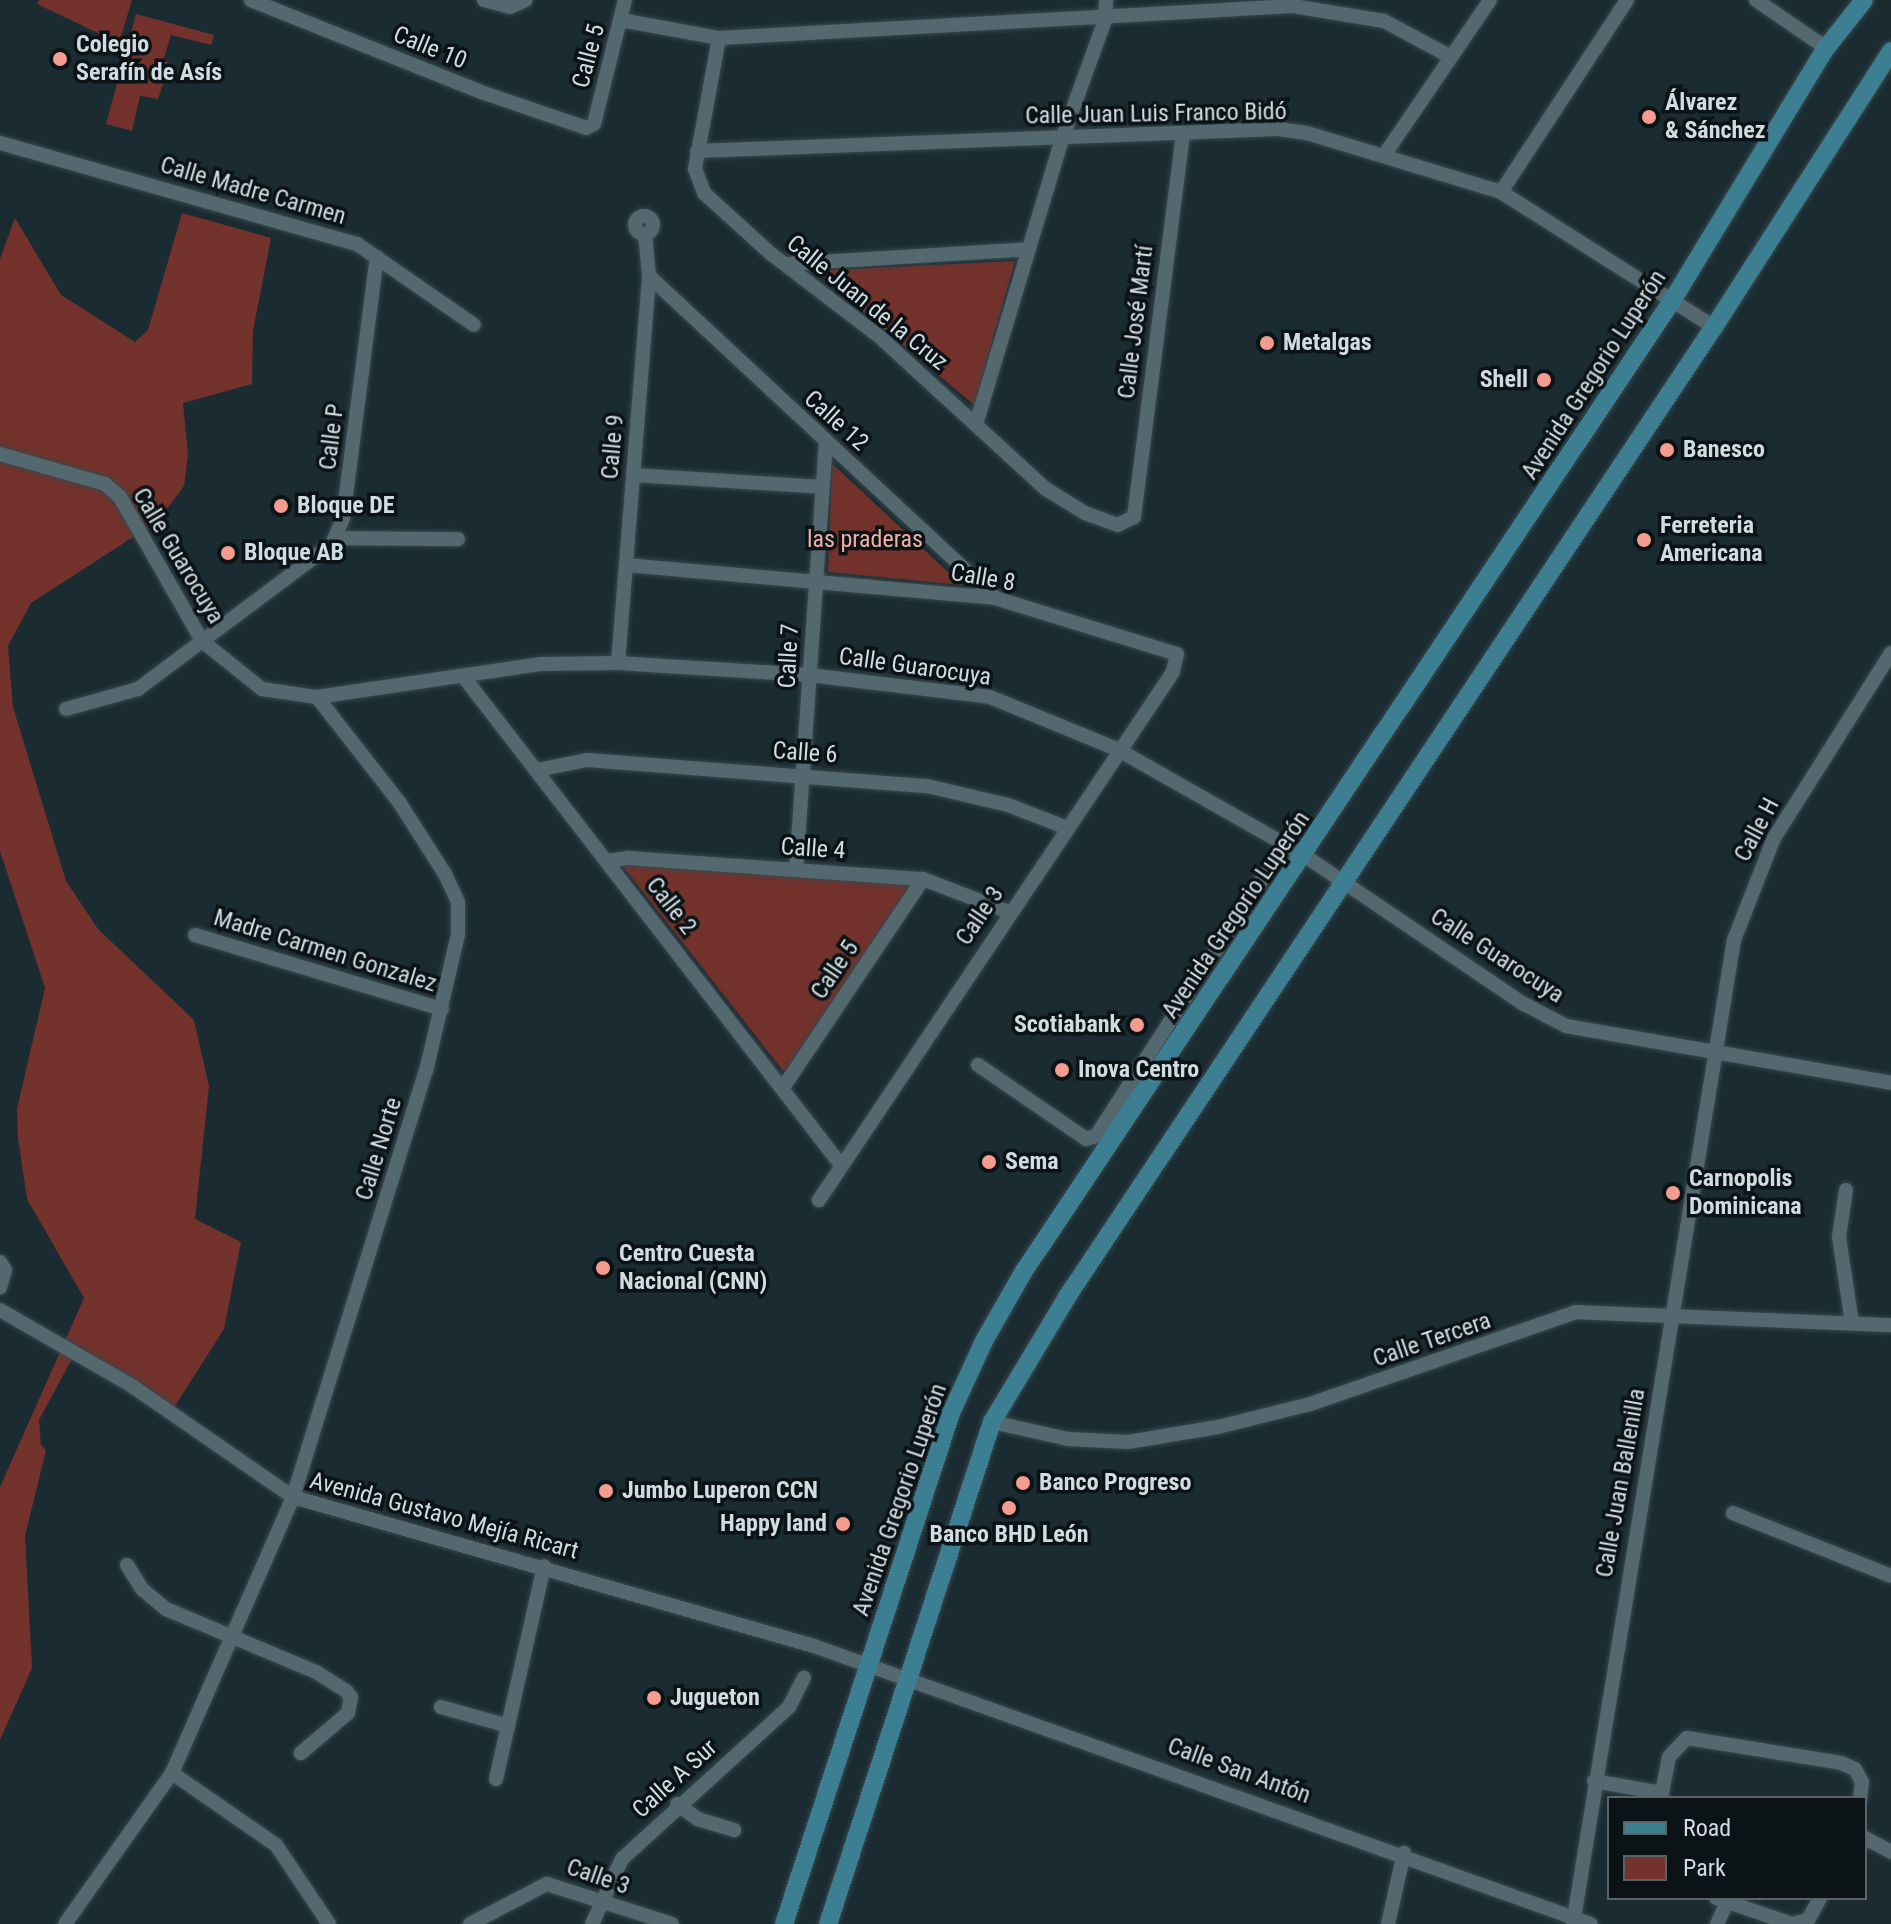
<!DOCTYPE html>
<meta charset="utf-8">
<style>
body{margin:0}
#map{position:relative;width:1891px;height:1924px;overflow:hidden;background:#1a2c32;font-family:"Roboto Condensed",sans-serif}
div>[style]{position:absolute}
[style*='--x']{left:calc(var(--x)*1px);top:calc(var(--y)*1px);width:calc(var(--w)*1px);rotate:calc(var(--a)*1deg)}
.green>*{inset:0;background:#73322b}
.roads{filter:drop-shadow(0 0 2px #39484d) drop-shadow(0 0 2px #39484d)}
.minor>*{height:14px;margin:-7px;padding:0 7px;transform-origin:7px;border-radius:7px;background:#54686f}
.minor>.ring{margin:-7px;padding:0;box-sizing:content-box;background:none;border:14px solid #54686f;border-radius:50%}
.major>*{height:18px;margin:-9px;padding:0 9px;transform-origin:9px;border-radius:9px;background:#3c7e92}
.dots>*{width:22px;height:22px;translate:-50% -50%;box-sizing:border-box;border:4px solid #0b1316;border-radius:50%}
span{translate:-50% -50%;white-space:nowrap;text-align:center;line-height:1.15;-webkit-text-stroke:7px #0b1316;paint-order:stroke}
.poi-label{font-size:24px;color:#d1dce0;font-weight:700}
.left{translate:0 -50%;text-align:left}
.right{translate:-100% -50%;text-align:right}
.street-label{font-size:24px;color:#d1dce0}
.park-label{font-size:24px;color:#f2afa5}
.legend{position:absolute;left:1607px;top:1796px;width:260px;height:104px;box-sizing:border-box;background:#0b1316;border:2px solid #5a6367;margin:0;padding:10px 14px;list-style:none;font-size:24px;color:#d1dce0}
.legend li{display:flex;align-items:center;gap:16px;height:40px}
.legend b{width:40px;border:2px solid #5a6367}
</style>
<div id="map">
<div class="green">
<div style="clip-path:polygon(39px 0,132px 0,119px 43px,37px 4px)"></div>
<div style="clip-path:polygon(136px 14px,214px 35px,211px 45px,171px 35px,163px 61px,170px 63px,158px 99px,140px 96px,132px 131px,106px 124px)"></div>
<div style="clip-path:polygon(182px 213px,271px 238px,253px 331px,252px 384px,183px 403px,188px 455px,184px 486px,158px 521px,31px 603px,8px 646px,13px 707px,66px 881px,98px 929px,194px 1020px,209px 1086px,195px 1219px,241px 1242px,224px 1329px,173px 1409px,76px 1351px,39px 1420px,41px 1445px,46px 1450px,25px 1536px,32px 1668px,0 1740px,0 1487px,84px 1298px,27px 1199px,18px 1138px,17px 1109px,45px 988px,0 851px,0 259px,15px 218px,61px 295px,135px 342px,148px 330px)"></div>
<div style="clip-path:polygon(1015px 261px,974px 405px,816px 271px,854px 269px)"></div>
<div style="clip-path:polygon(832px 464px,838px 469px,962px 585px,828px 572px)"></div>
<div style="clip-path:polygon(622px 865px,912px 884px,784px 1072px)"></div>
</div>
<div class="roads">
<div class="minor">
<div style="--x:251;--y:0;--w:251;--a:21.8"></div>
<div style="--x:484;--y:93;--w:108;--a:18.9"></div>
<div style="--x:586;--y:128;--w:9;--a:-27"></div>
<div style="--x:594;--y:124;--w:128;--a:-76"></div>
<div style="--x:484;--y:0;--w:27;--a:15"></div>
<div style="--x:510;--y:7;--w:17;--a:-24"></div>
<div style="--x:1756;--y:0;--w:85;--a:34.4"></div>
<div style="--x:621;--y:20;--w:100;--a:10.4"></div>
<div style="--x:719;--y:38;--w:575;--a:-3.19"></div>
<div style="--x:1293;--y:6;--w:92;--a:9.4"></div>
<div style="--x:1384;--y:21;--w:76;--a:28.2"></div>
<div style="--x:719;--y:38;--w:133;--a:100.4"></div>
<div style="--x:695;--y:169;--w:26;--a:69"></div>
<div style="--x:704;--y:193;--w:89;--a:42.3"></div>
<div style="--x:770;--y:253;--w:140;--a:37.4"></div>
<div style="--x:881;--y:338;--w:224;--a:42.5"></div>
<div style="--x:1046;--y:489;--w:46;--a:31.6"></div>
<div style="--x:1085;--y:513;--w:35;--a:20"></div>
<div style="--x:1118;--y:525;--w:18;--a:-27"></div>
<div style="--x:1134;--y:517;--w:387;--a:-82.7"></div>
<div style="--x:0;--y:143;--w:371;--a:15.8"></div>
<div style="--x:357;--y:244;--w:142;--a:34.7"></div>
<div style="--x:697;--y:151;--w:581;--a:-2.17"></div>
<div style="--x:1278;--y:129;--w:29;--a:8"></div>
<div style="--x:1307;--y:133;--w:203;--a:16.9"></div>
<div style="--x:1501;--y:192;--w:252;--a:32.4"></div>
<div style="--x:1385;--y:154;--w:186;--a:-55.7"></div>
<div style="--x:1501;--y:192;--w:230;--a:-56.7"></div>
<div class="ring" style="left:635px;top:216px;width:4px;height:4px"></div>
<div style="--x:787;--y:264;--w:242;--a:-3.5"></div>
<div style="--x:649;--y:276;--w:473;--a:42.9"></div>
<div style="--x:976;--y:424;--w:301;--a:-73.2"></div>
<div style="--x:1063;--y:136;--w:123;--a:-70.1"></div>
<div style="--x:1105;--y:20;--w:20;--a:-87"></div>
<div style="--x:0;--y:454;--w:109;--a:15.9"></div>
<div style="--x:105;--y:484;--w:20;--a:41"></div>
<div style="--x:120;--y:497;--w:166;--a:60.3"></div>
<div style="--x:202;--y:641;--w:77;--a:38.7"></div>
<div style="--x:262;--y:689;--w:56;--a:8.3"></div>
<div style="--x:317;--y:697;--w:225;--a:-8.4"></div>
<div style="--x:540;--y:664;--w:78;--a:-0.7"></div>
<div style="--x:618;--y:663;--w:191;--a:3.6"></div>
<div style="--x:809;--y:675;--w:182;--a:6.9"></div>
<div style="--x:990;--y:697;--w:137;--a:22.3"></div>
<div style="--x:1117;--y:749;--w:216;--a:29.6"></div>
<div style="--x:1305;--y:856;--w:264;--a:34.1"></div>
<div style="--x:1524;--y:1004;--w:47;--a:27.6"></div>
<div style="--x:1566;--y:1026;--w:330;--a:9.9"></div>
<div style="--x:633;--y:475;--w:189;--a:3.6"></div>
<div style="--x:335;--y:538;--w:123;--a:0.5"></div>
<div style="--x:626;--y:565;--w:370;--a:5.1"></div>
<div style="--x:995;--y:598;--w:190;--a:17.1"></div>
<div style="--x:1177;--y:654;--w:18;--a:103"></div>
<div style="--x:1173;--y:672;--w:636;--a:123.84"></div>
<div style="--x:618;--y:663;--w:388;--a:-85.4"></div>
<div style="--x:649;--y:276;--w:42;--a:-95.4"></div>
<div style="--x:463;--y:676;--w:618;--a:52.3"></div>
<div style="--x:66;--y:709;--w:75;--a:-15.5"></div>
<div style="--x:138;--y:689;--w:242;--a:-36.8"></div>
<div style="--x:332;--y:544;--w:28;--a:-67"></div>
<div style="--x:343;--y:518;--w:263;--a:-82.6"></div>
<div style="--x:537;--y:770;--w:51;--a:-11.3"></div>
<div style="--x:587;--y:760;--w:341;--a:4.4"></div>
<div style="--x:927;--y:786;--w:83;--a:13.2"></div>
<div style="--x:1008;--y:805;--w:61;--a:21.1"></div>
<div style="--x:608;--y:861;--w:20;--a:-9"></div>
<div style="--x:628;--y:858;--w:296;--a:4.1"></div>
<div style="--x:923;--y:879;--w:92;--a:21"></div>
<div style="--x:796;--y:870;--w:426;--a:-86"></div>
<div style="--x:195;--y:935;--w:258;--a:16.7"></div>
<div style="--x:978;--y:1065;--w:131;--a:34.4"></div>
<div style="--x:1086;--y:1139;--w:10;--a:-17"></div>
<div style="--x:1096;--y:1136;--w:348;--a:-57.1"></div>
<div style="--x:784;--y:1086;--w:249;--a:-56.1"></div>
<div style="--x:1846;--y:1190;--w:48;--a:98.5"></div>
<div style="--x:1839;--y:1237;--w:87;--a:81.4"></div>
<div style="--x:0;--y:1262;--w:9;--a:58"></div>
<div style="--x:5;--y:1270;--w:18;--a:106"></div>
<div style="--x:0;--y:1310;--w:152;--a:29.9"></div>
<div style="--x:132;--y:1386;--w:196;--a:34.6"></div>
<div style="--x:293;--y:1497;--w:542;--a:15.96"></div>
<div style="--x:814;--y:1646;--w:825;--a:19.69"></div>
<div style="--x:992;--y:1422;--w:78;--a:12.6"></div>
<div style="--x:1068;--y:1439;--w:60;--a:2.9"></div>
<div style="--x:1128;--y:1442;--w:91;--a:-9.5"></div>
<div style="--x:1218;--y:1427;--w:95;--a:-14"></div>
<div style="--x:1310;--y:1404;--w:281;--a:-19.1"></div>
<div style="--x:1575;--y:1312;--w:316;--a:2.4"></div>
<div style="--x:1733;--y:1513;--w:170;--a:21.7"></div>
<div style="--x:127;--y:1565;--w:28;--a:58"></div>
<div style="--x:142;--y:1589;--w:31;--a:40"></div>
<div style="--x:166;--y:1609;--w:163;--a:22.8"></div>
<div style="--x:316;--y:1672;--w:36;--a:32"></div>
<div style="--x:346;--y:1691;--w:8;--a:50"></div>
<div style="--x:351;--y:1697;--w:16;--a:101"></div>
<div style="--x:348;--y:1713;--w:62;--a:139.6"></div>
<div style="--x:441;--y:1707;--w:70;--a:15.8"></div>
<div style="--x:172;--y:1773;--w:126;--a:34.7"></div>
<div style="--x:276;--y:1845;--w:95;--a:56.1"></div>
<div style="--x:496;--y:1779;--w:218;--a:-77.3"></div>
<div style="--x:1594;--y:1781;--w:69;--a:10"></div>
<div style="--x:1661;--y:1798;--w:42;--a:-79"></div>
<div style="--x:1669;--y:1757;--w:26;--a:-47"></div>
<div style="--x:1687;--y:1738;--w:156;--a:9.2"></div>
<div style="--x:1841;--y:1763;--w:15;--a:23"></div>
<div style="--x:1855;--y:1769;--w:15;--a:62"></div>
<div style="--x:1862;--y:1782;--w:16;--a:97"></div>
<div style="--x:677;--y:1804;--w:26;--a:36"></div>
<div style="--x:698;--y:1819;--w:38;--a:17"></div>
<div style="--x:1865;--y:1838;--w:30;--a:28"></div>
<div style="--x:1716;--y:1898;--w:80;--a:18.9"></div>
<div style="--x:1792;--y:1924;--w:16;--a:-14"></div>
<div style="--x:1808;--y:1920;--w:25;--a:-61"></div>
<div style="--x:65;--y:1924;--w:185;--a:-54.7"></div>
<div style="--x:172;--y:1773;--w:301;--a:-66.3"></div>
<div style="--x:293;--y:1497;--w:446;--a:-72.7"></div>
<div style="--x:426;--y:1071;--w:140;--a:-76.8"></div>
<div style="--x:458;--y:935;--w:33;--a:-90"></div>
<div style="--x:458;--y:902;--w:31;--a:-115"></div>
<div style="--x:445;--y:874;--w:85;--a:-122.6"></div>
<div style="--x:399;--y:802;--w:133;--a:-128"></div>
<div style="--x:470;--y:1924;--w:87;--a:-27.5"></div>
<div style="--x:547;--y:1884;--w:131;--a:17.7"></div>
<div style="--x:592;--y:1924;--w:72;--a:-65.2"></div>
<div style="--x:622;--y:1859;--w:226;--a:-42.3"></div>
<div style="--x:789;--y:1707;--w:33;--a:-63"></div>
<div style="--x:1388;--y:1924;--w:73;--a:-77.3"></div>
<div style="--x:1573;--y:1924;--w:997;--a:-80.71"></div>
<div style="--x:1734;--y:940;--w:110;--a:-68.6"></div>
<div style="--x:1774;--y:838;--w:219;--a:-57.7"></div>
<div style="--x:1717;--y:1924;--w:23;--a:-65"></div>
</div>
<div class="major">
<div style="--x:784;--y:1924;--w:538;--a:-71.9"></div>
<div style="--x:951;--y:1413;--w:79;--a:-65.4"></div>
<div style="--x:984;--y:1341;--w:81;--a:-60.3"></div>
<div style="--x:1024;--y:1271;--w:1167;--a:-56.26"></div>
<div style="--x:1672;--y:301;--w:296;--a:-58.7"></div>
<div style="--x:1826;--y:48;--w:61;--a:-51.6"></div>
<div style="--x:828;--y:1924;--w:528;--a:-71.91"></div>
<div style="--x:992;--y:1422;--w:146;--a:-59"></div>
<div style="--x:1067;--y:1297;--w:1166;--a:-56.3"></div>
<div style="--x:1714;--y:327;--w:328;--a:-57.3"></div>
</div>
</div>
<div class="dots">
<div style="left:60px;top:59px;background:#f59c90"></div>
<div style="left:1649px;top:117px;background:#f59c90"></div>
<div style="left:1267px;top:343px;background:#f59c90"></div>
<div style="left:1544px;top:380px;background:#f59c90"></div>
<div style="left:1667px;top:450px;background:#f59c90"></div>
<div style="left:281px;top:506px;background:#f59c90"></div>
<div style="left:1644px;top:540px;background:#f59c90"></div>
<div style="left:228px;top:553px;background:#f59c90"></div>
<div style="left:1137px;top:1025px;background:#f59c90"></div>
<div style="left:1062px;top:1070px;background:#f59c90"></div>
<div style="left:989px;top:1162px;background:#f59c90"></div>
<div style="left:1673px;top:1193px;background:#f59c90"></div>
<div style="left:603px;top:1268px;background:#f59c90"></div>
<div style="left:1023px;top:1483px;background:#f59c90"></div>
<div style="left:606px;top:1491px;background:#f59c90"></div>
<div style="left:1009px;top:1508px;background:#f59c90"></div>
<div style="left:843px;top:1524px;background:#f59c90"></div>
<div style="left:654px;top:1698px;background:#f59c90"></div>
</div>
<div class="poi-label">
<span class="left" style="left:76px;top:59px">Colegio<br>Serafín de Asís</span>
<span class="left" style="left:1665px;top:117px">Álvarez<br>&amp; Sánchez</span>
<span class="left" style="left:1283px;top:343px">Metalgas</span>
<span class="right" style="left:1528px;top:380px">Shell</span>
<span class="left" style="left:1683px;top:450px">Banesco</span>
<span class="left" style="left:297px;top:506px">Bloque DE</span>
<span class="left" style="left:1660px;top:540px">Ferreteria<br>Americana</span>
<span class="left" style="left:244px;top:553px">Bloque AB</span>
<span class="right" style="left:1121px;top:1025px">Scotiabank</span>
<span class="left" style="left:1078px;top:1070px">Inova Centro</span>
<span class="left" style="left:1005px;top:1162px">Sema</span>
<span class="left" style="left:1689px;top:1193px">Carnopolis<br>Dominicana</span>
<span class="left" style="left:619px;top:1268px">Centro Cuesta<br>Nacional (CNN)</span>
<span class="left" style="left:1039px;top:1483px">Banco Progreso</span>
<span class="left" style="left:622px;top:1491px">Jumbo Luperon CCN</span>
<span class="right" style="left:827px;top:1524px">Happy land</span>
<span style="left:1009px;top:1535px">Banco BHD León</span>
<span class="left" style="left:670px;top:1698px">Jugueton</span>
</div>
<div class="street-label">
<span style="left:430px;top:48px;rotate:22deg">Calle 10</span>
<span style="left:589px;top:56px;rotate:-75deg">Calle 5</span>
<span style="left:1156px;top:114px;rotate:-1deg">Calle Juan Luis Franco Bidó</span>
<span style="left:253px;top:191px;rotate:16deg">Calle Madre Carmen</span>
<span style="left:867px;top:303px;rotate:39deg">Calle Juan de la Cruz</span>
<span style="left:1136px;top:322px;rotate:-83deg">Calle José Martí</span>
<span style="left:1594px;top:375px;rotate:-57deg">Avenida Gregorio Luperón</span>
<span style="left:836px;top:421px;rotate:42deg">Calle 12</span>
<span style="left:332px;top:437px;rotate:-83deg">Calle P</span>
<span style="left:613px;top:447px;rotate:-85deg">Calle 9</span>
<span style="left:178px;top:556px;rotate:59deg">Calle Guarocuya</span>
<span style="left:983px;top:578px;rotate:10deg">Calle 8</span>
<span style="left:789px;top:656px;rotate:-87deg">Calle 7</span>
<span style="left:915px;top:667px;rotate:8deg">Calle Guarocuya</span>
<span style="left:805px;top:753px;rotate:4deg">Calle 6</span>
<span style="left:1757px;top:830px;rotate:-62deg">Calle H</span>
<span style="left:813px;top:849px;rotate:4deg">Calle 4</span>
<span style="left:671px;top:906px;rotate:52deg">Calle 2</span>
<span style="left:1236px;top:915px;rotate:-56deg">Avenida Gregorio Luperón</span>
<span style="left:980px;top:916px;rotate:-56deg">Calle 3</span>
<span style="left:325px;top:951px;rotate:17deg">Madre Carmen Gonzalez</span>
<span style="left:1497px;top:956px;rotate:33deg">Calle Guarocuya</span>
<span style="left:835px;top:970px;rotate:-56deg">Calle 5</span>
<span style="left:379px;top:1149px;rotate:-73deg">Calle Norte</span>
<span style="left:1432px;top:1340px;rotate:-19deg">Calle Tercera</span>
<span style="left:1621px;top:1483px;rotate:-80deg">Calle Juan Ballenilla</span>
<span style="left:900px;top:1500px;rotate:-71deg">Avenida Gregorio Luperón</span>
<span style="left:444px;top:1516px;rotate:15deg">Avenida Gustavo Mejía Ricart</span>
<span style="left:1239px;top:1771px;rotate:20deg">Calle San Antón</span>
<span style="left:675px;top:1779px;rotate:-42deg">Calle A Sur</span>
<span style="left:598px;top:1877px;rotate:19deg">Calle 3</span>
</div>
<div class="park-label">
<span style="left:865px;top:540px">las praderas</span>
</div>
<ul class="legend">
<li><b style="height:10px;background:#3c7e92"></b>Road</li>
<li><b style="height:22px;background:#73322b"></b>Park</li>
</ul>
</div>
